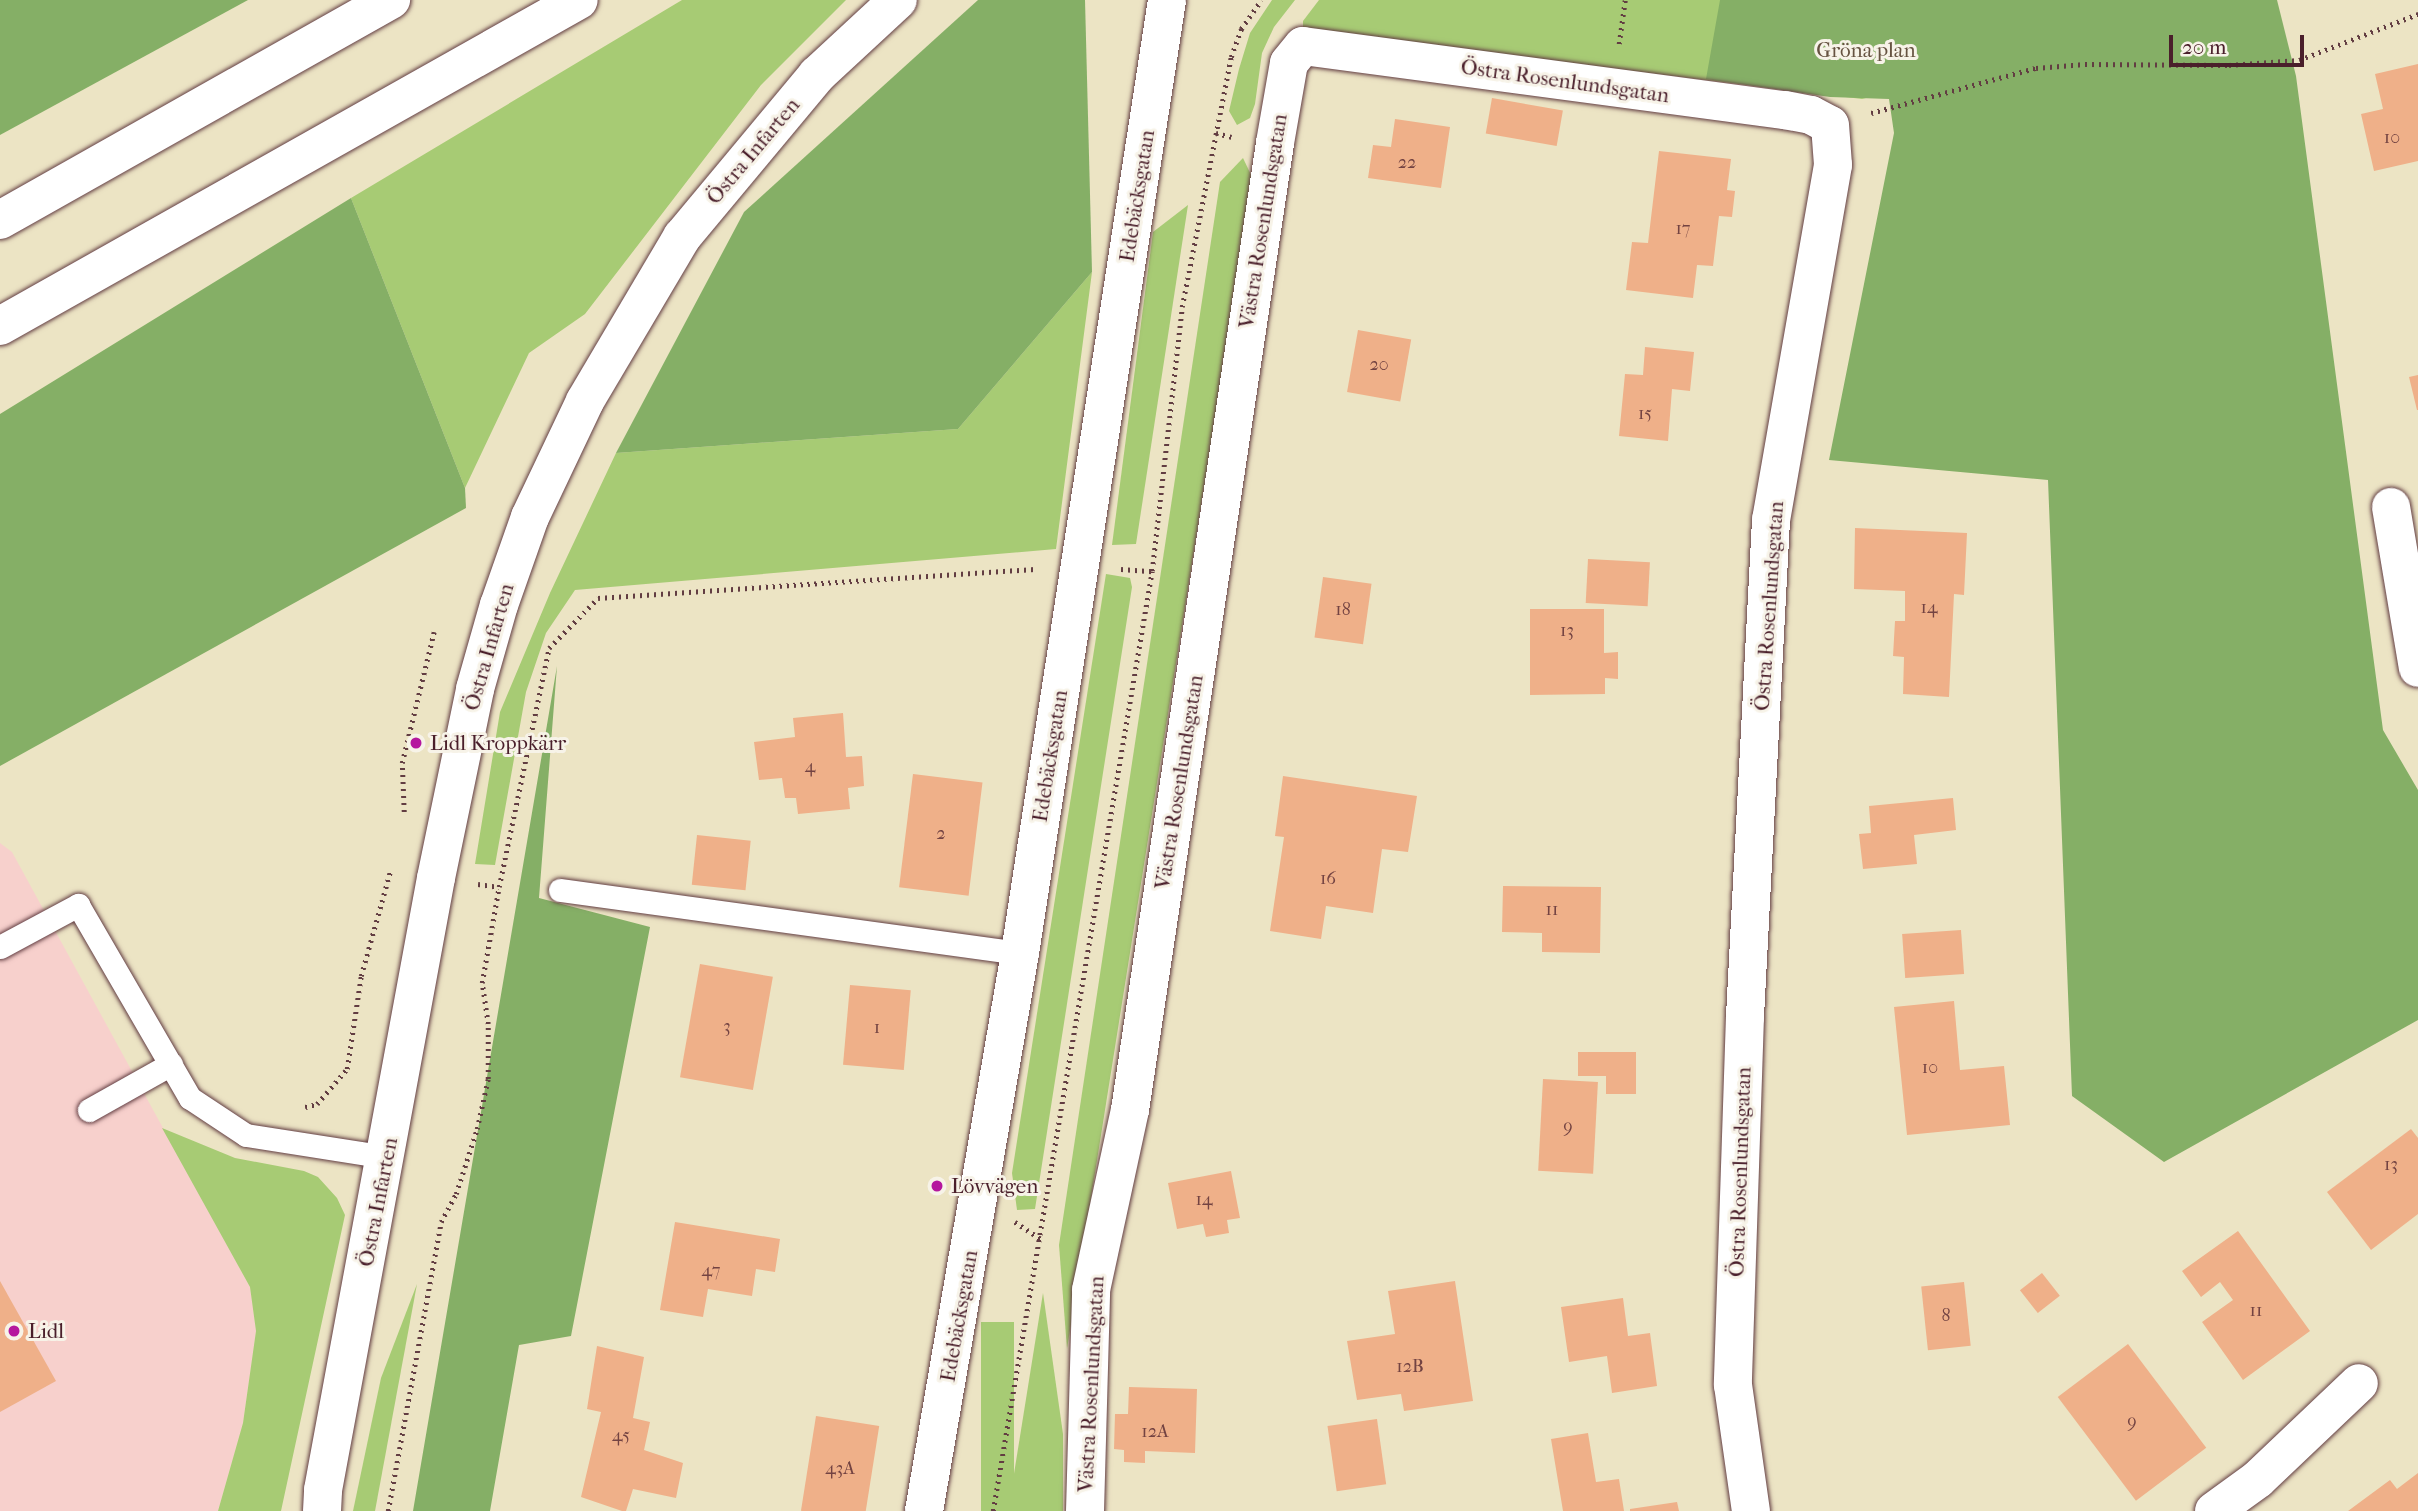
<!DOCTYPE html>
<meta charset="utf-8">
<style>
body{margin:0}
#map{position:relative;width:2418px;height:1511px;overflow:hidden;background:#ece4c4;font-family:"IM FELL French Canon",serif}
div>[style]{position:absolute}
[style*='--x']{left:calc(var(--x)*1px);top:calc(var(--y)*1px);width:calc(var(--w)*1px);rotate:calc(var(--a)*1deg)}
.built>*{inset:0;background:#f7d0cc}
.green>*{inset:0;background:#a7cb74;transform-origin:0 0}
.forest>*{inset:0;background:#85af66}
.building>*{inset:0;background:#efb089;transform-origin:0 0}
.path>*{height:4.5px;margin-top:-2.25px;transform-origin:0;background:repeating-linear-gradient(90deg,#623d42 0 2px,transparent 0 7px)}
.roads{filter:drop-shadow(0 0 2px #623d42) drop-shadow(0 0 2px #623d42)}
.lane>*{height:23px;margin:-11.5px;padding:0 11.5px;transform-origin:11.5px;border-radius:11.5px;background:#fff}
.street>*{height:38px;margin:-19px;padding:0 19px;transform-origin:19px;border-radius:19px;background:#fff}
.secondary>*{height:38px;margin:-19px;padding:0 19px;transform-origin:19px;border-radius:19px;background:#fff}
.highway>*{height:38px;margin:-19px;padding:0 19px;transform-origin:19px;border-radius:19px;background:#fff}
.dots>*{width:19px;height:19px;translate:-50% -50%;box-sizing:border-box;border:4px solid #f7f3e8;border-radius:50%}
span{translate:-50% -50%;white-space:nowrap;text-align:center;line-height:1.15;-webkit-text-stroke:6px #f7f3e8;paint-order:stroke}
.number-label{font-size:18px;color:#734342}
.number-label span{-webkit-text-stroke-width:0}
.park-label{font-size:21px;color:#665341}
.street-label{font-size:21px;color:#4a1f2b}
.poi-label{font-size:21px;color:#4a1f2b}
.left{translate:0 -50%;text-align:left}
.scale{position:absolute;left:2169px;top:35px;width:135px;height:32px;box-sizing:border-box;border:4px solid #4a1f2b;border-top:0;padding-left:9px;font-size:21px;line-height:24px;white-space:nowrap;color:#4a1f2b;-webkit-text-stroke:5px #f7f3e8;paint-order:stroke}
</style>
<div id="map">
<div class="built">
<div style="clip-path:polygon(0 843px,12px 852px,250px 1287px,256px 1331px,243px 1423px,218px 1511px,0 1511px)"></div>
</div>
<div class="green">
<div style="clip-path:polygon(682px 0,846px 0,761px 85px,585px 314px,529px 353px,465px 488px,351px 198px)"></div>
<div style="clip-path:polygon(1272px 0,1295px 0,1274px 27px,1262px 53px,1255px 104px,1250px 118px,1237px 125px,1229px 111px,1239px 69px,1250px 33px)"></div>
<div style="clip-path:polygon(1319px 0,2264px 0,1862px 99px,1441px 48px,1306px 29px,1303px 27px,1303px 21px)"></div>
<div style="clip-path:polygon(1243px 158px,1253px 179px,1067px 1349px,1059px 1245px,1220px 182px)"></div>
<div style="clip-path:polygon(1188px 205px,1136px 544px,1112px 545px,1153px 232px)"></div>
<div style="clip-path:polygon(1092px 272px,1056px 549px,575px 590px,546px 633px,526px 692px,495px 865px,475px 864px,500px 712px,550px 593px,616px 453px,958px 429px)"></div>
<div style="clip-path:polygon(1106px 574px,1130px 578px,1132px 587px,1035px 1209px,1017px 1210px,1012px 1173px)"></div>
<div style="clip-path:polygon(162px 1128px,235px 1158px,304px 1171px,318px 1177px,337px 1198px,345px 1215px,281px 1511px,218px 1511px,243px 1423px,256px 1331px,250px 1287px)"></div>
<div style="clip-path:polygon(417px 1284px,375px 1511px,353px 1511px,381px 1378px)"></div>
<div style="clip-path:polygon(1043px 1293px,1063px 1434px,1063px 1511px,1008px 1511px)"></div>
<div style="left:981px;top:1322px;width:33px;height:192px"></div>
</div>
<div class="forest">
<div style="clip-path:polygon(0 0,248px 0,0 135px)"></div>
<div style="clip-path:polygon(978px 0,1085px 0,1092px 272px,958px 429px,616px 453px,744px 212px)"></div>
<div style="clip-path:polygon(1720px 0,2277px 0,2296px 76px,2383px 730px,2418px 790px,2418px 1020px,2164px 1162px,2072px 1096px,2048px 480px,1829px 460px,1894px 133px,1889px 99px,1830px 97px,1706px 79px)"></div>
<div style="clip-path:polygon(351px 198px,465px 488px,466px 508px,0 766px,0 414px)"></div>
<div style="clip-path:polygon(557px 666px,539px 898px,650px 927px,571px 1336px,519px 1345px,490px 1511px,413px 1511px)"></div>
</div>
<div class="building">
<div style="clip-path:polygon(2418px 64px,2418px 161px,2374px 171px,2361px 114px,2383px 109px,2375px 74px)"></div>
<div style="left:1492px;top:98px;width:72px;height:36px;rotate:10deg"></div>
<div style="clip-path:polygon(1395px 119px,1450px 127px,1441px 188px,1368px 178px,1373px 145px,1391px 147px)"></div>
<div style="clip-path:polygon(1659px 151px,1731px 159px,1727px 190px,1735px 191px,1732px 217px,1719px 216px,1713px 266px,1697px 265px,1693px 298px,1626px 290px,1632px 242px,1648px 243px)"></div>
<div style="left:1358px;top:330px;width:54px;height:63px;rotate:10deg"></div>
<div style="clip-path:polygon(1645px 347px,1694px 352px,1690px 391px,1672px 389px,1668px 441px,1619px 436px,1625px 374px,1643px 375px)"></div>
<div style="clip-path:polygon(2418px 375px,2418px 410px,2417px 410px,2409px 377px)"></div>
<div style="clip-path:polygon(1855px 528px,1967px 533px,1964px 595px,1954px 594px,1949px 697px,1903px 694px,1904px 657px,1893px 656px,1895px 621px,1905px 621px,1905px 591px,1854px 589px)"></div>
<div style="left:1588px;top:559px;width:62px;height:44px;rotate:3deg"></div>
<div style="left:1323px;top:577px;width:49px;height:61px;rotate:8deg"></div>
<div style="clip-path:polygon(1530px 609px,1604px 609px,1604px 653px,1618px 652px,1618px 679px,1605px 678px,1605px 694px,1530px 695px)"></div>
<div style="clip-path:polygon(843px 713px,846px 757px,862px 756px,864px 786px,848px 788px,850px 809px,798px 814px,796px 798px,785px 798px,782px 778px,759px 780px,754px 742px,795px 737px,793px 718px)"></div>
<div style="left:913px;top:774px;width:70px;height:114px;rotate:7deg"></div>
<div style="clip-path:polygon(1283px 776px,1417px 796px,1408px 852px,1382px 849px,1373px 913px,1326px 906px,1321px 939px,1270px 931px,1284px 837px,1275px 836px)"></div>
<div style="clip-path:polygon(1953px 798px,1956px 830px,1914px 835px,1917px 864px,1863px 869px,1859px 834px,1871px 833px,1869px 806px)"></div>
<div style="left:697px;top:835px;width:54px;height:50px;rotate:6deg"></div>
<div style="clip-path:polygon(1503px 886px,1601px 887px,1600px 953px,1542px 952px,1542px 933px,1502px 932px)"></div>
<div style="left:1961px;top:930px;width:44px;height:59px;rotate:86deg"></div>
<div style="left:700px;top:964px;width:74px;height:115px;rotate:10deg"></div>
<div style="left:850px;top:985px;width:61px;height:80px;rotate:5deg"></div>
<div style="clip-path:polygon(1954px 1001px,1960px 1070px,2004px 1066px,2010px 1125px,1907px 1135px,1894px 1007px)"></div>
<div style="clip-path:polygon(1578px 1052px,1636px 1052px,1636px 1094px,1606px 1094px,1606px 1076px,1578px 1076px)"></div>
<div style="left:1543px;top:1079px;width:55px;height:92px;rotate:3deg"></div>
<div style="clip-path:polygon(2411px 1129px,2418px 1138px,2418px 1214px,2371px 1250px,2327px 1192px)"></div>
<div style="clip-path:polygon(1231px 1171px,1240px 1218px,1227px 1220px,1229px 1233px,1206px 1237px,1203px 1224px,1177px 1229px,1168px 1183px)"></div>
<div style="clip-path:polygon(675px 1222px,780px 1239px,775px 1272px,756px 1269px,752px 1296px,708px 1289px,703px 1317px,660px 1310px)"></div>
<div style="clip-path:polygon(2238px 1231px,2310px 1331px,2243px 1380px,2202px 1322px,2233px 1300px,2220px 1282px,2201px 1297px,2182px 1271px)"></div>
<div style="left:2042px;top:1273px;width:29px;height:28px;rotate:52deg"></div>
<div style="clip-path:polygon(0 1281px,56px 1381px,0 1412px)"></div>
<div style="clip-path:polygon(1455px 1281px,1473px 1401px,1404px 1411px,1401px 1394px,1357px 1400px,1347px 1341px,1395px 1334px,1388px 1291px)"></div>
<div style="left:1964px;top:1282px;width:64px;height:43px;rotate:84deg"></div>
<div style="clip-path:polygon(1623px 1298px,1628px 1336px,1650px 1333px,1657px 1386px,1612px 1393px,1607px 1356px,1569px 1362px,1561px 1307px)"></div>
<div style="left:2128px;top:1344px;width:130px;height:88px;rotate:53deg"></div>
<div style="clip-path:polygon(597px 1346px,644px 1357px,633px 1418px,650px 1422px,644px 1450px,683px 1463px,676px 1498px,633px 1489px,626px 1511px,622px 1511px,581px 1497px,601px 1412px,587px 1409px)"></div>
<div style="clip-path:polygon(1129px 1387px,1197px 1389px,1195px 1453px,1145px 1451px,1145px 1463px,1124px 1462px,1124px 1450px,1114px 1449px,1115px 1414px,1128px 1414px)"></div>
<div style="left:816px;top:1416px;width:64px;height:96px;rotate:9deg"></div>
<div style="left:1377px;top:1419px;width:66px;height:50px;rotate:82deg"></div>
<div style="clip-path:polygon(1588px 1433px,1596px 1482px,1619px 1479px,1624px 1511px,1563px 1511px,1551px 1439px)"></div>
<div style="clip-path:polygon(2418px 1473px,2418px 1511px,2348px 1511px,2390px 1480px,2397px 1489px)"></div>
<div style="clip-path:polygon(1677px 1502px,1679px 1511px,1630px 1511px,1630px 1509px)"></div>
</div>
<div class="path">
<div style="--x:1619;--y:44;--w:44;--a:-82.2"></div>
<div style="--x:1871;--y:113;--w:171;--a:-15.3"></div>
<div style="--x:2036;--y:68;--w:49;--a:-4.7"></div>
<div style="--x:2085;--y:64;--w:144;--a:0.4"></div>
<div style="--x:2229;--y:65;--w:70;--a:-4.1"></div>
<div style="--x:2299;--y:60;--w:128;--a:-21.1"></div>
<div style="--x:1216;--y:133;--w:16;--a:14"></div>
<div style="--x:1121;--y:569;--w:31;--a:4"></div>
<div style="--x:404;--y:812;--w:49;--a:-92.3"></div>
<div style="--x:402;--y:763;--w:135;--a:-76.3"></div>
<div style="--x:478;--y:884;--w:21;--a:8"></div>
<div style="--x:305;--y:1107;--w:12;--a:-14"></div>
<div style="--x:317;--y:1104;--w:46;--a:-49.4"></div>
<div style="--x:347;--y:1069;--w:94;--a:-81.4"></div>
<div style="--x:361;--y:976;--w:108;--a:-74.4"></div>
<div style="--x:1015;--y:1222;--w:31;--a:33"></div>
<div style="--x:388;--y:1511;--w:294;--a:-79.6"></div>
<div style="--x:441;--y:1222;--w:32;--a:-62"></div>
<div style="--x:456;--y:1194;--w:68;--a:-72.1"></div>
<div style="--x:477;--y:1129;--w:51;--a:-77.6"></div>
<div style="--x:488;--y:1079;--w:55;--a:-90"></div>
<div style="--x:488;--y:1024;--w:41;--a:-98.3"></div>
<div style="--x:482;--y:983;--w:97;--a:-80"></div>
<div style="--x:499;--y:887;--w:244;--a:-78.2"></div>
<div style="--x:549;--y:648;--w:70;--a:-45.6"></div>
<div style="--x:598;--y:598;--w:438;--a:-3.8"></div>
<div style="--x:993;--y:1511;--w:953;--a:-80.4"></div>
<div style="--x:1152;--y:571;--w:266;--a:-83.5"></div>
<div style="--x:1182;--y:307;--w:255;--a:-78.9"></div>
<div style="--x:1231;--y:57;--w:30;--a:-70"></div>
<div style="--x:1241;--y:29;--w:35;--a:-55"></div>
</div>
<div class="roads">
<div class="lane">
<div style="--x:560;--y:890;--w:464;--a:7.8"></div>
<div style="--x:0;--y:947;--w:89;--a:-28.3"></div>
<div style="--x:78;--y:905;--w:223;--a:59.9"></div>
<div style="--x:190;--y:1098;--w:67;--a:33.5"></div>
<div style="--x:246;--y:1135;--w:143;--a:8.9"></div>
<div style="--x:89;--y:1110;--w:94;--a:-29.3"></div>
</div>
<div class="street">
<div style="--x:2391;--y:507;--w:163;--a:80.5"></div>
<div style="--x:924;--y:1511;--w:566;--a:-80.24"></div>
<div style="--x:1020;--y:953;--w:964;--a:-81.23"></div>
<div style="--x:1085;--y:1511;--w:221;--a:-88.4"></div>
<div style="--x:1091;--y:1290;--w:184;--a:-77.8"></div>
<div style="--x:1130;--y:1110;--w:978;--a:-81.47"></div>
<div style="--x:1275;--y:143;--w:81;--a:-80.1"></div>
<div style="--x:1289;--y:63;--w:22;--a:-51"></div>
<div style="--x:1303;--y:46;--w:486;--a:7.6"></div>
<div style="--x:1785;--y:110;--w:26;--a:11"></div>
<div style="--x:1811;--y:115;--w:21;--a:28"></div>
<div style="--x:1830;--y:125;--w:40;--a:85.7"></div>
<div style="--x:1833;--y:165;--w:360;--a:99.9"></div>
<div style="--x:1771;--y:520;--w:497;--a:93"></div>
<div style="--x:1745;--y:1016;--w:369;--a:91.9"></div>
<div style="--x:1733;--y:1385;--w:127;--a:81.9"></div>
<div style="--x:2214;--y:1511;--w:54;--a:-36"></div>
<div style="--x:2258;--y:1479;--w:139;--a:-43.5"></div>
</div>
<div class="secondary">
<div style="--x:322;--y:1511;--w:21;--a:-87"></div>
<div style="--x:323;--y:1490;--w:622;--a:-79.54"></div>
<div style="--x:436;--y:878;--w:193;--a:-78.3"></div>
<div style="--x:475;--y:689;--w:87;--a:-74.1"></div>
<div style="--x:499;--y:605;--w:93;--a:-70.6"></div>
<div style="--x:530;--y:517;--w:128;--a:-64.6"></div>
<div style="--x:585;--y:401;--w:191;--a:-59.4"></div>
<div style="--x:682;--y:237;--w:211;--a:-50.2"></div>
<div style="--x:817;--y:75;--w:110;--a:-42.8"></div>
</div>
<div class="highway">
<div style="--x:0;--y:220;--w:449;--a:-29.4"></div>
<div style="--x:0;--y:326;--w:664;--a:-29.38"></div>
</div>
</div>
<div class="dots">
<div style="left:416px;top:743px;background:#b5179e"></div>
<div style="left:937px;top:1186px;background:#b5179e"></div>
<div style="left:14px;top:1331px;background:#b5179e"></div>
</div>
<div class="number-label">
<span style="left:2392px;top:138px">10</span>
<span style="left:1407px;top:163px">22</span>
<span style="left:1683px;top:229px">17</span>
<span style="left:1379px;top:365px">20</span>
<span style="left:1645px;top:414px">15</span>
<span style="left:1929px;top:608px">14</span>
<span style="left:1343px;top:610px">18</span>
<span style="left:1567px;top:631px">13</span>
<span style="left:810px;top:767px">4</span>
<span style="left:941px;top:834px">2</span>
<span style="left:1328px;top:879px">16</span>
<span style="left:1552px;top:910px">11</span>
<span style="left:727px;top:1027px">3</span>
<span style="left:877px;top:1028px">1</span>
<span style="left:1930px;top:1068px">10</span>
<span style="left:1568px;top:1127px">9</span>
<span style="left:2391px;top:1165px">13</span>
<span style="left:1204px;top:1200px">14</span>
<span style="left:711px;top:1271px">47</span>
<span style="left:2256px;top:1311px">11</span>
<span style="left:1946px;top:1316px">8</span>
<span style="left:1410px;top:1367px">12B</span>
<span style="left:2132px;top:1422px">9</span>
<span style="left:1155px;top:1432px">12A</span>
<span style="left:621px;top:1436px">45</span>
<span style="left:840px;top:1469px">43A</span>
</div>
<div class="park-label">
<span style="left:1866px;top:50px">Gröna plan</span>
</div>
<div class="street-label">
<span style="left:1565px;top:81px;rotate:8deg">Östra Rosenlundsgatan</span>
<span style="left:753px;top:151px;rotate:-50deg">Östra Infarten</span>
<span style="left:1137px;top:196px;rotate:-81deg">Edebäcksgatan</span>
<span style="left:1263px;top:221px;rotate:-81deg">Västra Rosenlundsgatan</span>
<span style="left:1769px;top:606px;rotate:-86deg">Östra Rosenlundsgatan</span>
<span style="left:489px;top:647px;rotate:-74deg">Östra Infarten</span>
<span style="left:1050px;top:756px;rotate:-81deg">Edebäcksgatan</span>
<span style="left:1179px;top:782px;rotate:-81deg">Västra Rosenlundsgatan</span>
<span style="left:1740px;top:1172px;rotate:-88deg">Östra Rosenlundsgatan</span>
<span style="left:378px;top:1202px;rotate:-79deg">Östra Infarten</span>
<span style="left:959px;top:1316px;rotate:-80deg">Edebäcksgatan</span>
<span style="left:1091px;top:1384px;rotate:-87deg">Västra Rosenlundsgatan</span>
</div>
<div class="poi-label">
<span class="left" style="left:430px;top:743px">Lidl Kroppkärr</span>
<span class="left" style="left:951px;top:1186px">Lövvägen</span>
<span class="left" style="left:28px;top:1331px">Lidl</span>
</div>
<div class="scale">20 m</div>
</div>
